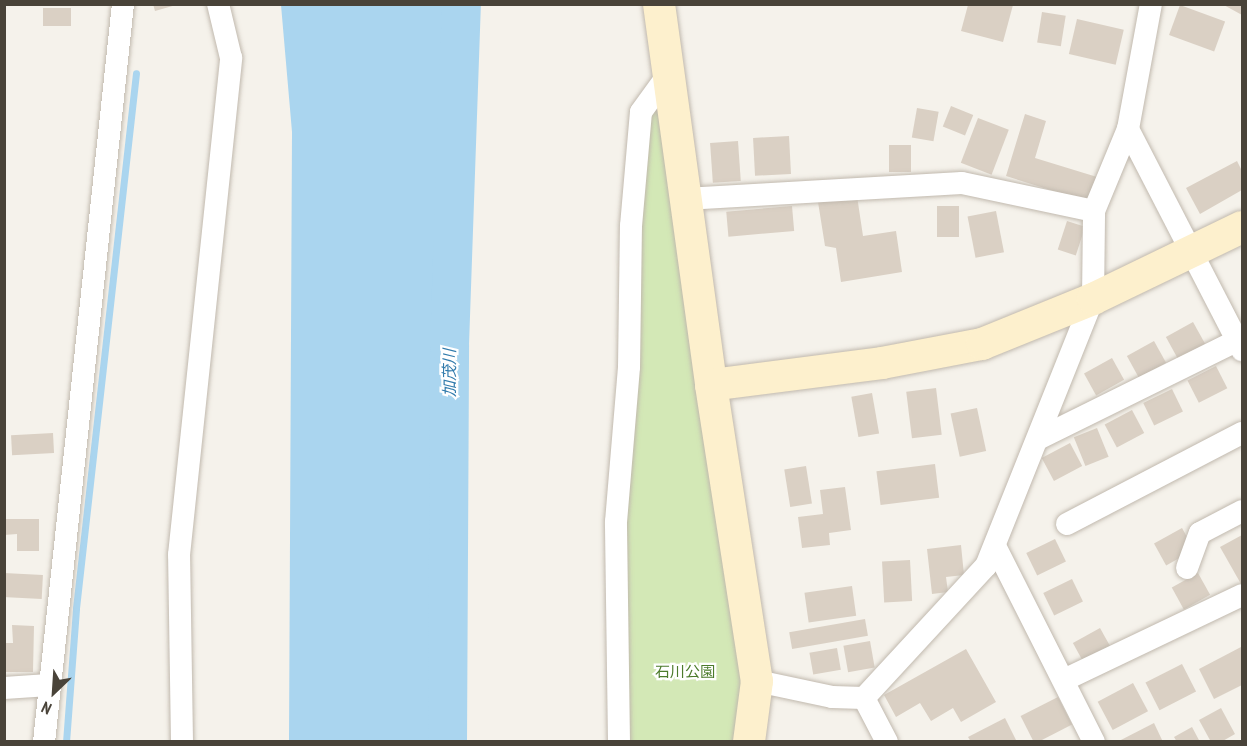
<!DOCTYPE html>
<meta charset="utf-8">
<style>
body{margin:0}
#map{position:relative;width:1247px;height:746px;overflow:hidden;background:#f5f2eb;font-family:"PT Sans Narrow","Noto Sans JP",sans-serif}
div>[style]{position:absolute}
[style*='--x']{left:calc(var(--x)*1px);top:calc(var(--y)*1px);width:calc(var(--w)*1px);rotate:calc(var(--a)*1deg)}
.green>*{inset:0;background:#d3e8b6}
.water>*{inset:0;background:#aad5ef}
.stream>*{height:7px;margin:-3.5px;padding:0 3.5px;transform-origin:3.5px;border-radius:3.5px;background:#aad5ef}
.river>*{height:39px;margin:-19.5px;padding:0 19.5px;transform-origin:19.5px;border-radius:19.5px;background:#aad5ef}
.building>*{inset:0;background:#dad0c4;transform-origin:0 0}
.roads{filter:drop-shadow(0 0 2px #c1b9ae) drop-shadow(0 0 2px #c1b9ae)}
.street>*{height:22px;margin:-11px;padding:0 11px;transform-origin:11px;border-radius:11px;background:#fff}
.secondary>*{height:32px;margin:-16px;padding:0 16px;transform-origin:16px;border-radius:16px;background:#fdf0cd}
span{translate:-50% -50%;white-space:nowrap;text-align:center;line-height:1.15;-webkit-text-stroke:4.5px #fff;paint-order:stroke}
.park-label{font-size:15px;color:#4c7b2c}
.water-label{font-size:16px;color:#317bac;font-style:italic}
.frame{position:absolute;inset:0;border:6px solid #494339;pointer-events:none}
.north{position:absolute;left:24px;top:662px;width:60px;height:60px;-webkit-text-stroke:4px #fff;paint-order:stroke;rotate:205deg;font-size:16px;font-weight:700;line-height:24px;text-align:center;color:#494339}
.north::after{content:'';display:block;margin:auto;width:21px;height:27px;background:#494339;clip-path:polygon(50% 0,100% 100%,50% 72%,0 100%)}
</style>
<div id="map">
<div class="green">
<div style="clip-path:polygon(663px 90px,748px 680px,739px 741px,624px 742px,623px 521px,646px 114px)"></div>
</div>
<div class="water">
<div style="clip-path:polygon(281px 5px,462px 5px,444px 122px,431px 741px,289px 741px,292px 132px)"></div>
</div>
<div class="stream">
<div style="--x:66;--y:742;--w:134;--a:-85.7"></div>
<div style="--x:76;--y:608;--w:538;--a:-83.6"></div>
</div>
<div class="river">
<div style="--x:447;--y:742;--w:398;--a:-89.7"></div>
<div style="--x:449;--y:344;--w:340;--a:-88"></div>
</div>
<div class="building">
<div style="clip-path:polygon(153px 4px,176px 4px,176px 5px,155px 11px)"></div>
<div style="clip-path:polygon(1222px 4px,1242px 4px,1242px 15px)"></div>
<div style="clip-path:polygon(968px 5px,1013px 5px,1003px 42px,961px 31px)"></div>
<div style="left:1180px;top:5px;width:48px;height:32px;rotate:20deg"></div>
<div style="left:43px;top:8px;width:28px;height:18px"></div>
<div style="left:1042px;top:12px;width:24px;height:31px;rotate:9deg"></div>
<div style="left:1077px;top:19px;width:48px;height:36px;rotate:13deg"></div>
<div style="left:951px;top:106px;width:24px;height:22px;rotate:22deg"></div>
<div style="left:917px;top:108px;width:22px;height:30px;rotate:10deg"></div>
<div style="clip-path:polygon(1025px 114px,1046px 121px,1035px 158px,1097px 177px,1089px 202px,1006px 176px)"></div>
<div style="left:978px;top:118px;width:33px;height:48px;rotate:21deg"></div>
<div style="left:789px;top:136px;width:38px;height:36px;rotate:87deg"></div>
<div style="left:738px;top:141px;width:40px;height:28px;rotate:86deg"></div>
<div style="left:911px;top:145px;width:27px;height:22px;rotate:90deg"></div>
<div style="clip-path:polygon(1237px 161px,1242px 171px,1242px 190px,1200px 214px,1186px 188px)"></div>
<div style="clip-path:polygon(857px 196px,863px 236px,896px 231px,902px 272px,841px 282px,836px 248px,825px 246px,818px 202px)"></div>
<div style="left:792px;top:206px;width:25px;height:66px;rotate:85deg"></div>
<div style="left:937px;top:206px;width:22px;height:31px"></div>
<div style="left:996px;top:211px;width:42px;height:29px;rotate:79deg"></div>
<div style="left:1067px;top:221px;width:19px;height:30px;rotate:18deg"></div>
<div style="left:1193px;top:322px;width:25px;height:31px;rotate:61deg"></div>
<div style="left:1154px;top:341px;width:25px;height:31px;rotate:61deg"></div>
<div style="left:1112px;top:358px;width:25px;height:32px;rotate:61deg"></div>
<div style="left:1216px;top:366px;width:25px;height:32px;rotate:63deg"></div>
<div style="left:936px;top:388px;width:47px;height:30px;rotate:83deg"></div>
<div style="left:1172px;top:389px;width:25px;height:32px;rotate:64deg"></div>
<div style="left:872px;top:393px;width:41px;height:21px;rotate:80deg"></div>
<div style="left:977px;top:408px;width:44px;height:27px;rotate:78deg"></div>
<div style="left:1132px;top:410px;width:26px;height:31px;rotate:62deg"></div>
<div style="left:1097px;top:428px;width:31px;height:25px;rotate:68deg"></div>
<div style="left:53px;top:433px;width:20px;height:42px;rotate:87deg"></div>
<div style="left:1070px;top:443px;width:26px;height:32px;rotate:62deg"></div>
<div style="left:935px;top:464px;width:34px;height:59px;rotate:83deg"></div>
<div style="left:806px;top:466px;width:38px;height:22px;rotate:81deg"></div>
<div style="clip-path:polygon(845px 487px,851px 530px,829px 533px,830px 545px,802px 548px,798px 517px,823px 514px,820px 490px)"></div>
<div style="clip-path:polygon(4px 519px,39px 519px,39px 551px,17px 551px,17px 534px,4px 535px)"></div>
<div style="left:1182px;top:528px;width:25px;height:32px;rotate:61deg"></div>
<div style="clip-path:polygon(1242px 535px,1242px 583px,1241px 584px,1220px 547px)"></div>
<div style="left:1055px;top:539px;width:25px;height:32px;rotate:64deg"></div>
<div style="clip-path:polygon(961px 545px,964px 575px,946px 577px,948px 592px,932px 594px,927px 549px)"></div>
<div style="left:910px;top:560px;width:41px;height:28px;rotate:87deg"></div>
<div style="left:4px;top:573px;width:39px;height:24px;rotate:3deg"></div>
<div style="left:1198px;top:573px;width:25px;height:30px;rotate:61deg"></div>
<div style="left:1072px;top:579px;width:25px;height:32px;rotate:64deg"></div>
<div style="left:852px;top:586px;width:30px;height:48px;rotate:82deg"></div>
<div style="left:865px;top:619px;width:17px;height:77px;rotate:80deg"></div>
<div style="clip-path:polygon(12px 625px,34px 626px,33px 672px,4px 672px,4px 643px,13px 643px)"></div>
<div style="left:1100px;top:628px;width:25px;height:31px;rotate:61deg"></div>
<div style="left:870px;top:641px;width:27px;height:27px;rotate:80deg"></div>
<div style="clip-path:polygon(1241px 647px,1242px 685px,1214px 699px,1199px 669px)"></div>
<div style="left:837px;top:648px;width:22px;height:28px;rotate:80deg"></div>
<div style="clip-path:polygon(966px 649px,996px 702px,961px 722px,953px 708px,931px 721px,920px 703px,896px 717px,884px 695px)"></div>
<div style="left:1182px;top:664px;width:31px;height:41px;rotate:63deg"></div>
<div style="left:1133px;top:683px;width:32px;height:40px;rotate:62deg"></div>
<div style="left:1058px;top:697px;width:31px;height:42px;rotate:63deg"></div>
<div style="clip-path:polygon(1221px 708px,1235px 734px,1221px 742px,1211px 742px,1199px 720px)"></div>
<div style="clip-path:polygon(1005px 718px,1017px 742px,971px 742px,968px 737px)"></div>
<div style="clip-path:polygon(1154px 723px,1163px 742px,1117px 742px)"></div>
<div style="clip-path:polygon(1192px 727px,1200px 742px,1177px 742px,1174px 737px)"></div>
</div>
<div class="roads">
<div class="street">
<div style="--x:1128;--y:129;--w:249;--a:62.7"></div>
<div style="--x:685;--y:199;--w:277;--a:-3.3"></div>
<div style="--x:962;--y:183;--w:135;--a:12"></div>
<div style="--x:1038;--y:439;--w:223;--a:-26.3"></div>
<div style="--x:1067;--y:524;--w:197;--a:-27.5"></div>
<div style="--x:995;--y:546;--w:220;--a:63.2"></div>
<div style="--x:1187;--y:568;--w:37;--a:-70"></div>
<div style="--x:1200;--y:533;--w:47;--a:-27.6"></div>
<div style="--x:1064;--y:680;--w:197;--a:-25.5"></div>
<div style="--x:757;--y:681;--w:77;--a:12"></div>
<div style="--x:832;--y:697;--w:32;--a:2"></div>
<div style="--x:864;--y:698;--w:180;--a:-47.3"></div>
<div style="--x:986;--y:566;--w:288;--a:-68.2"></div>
<div style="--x:1093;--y:299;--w:88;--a:-89.3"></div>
<div style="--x:1094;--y:211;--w:89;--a:-67.5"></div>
<div style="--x:1128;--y:129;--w:127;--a:-79.6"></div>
<div style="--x:4;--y:688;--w:45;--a:-3.8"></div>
<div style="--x:864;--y:698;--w:50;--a:62.4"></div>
<div style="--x:44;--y:742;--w:742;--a:-83.89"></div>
<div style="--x:182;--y:742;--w:187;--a:-90.9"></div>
<div style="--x:179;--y:555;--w:500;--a:-84"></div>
<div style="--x:231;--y:58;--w:56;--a:-103.5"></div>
<div style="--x:619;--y:742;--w:220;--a:-90.8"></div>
<div style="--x:616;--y:522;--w:156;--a:-85.2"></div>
<div style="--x:629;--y:367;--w:141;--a:-89.2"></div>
<div style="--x:631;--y:226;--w:114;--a:-85"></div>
<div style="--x:641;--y:112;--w:44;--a:-54.2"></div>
</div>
<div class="secondary">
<div style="--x:659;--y:4;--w:385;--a:82.2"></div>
<div style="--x:711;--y:385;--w:300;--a:81.2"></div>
<div style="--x:757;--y:681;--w:62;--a:97.5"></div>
<div style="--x:711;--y:385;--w:172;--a:-7.3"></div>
<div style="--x:882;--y:363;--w:102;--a:-10.8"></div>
<div style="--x:982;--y:344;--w:120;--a:-22.1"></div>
<div style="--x:1093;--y:299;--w:165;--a:-25.8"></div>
</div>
</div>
<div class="park-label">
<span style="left:685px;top:672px">石川公園</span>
</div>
<div class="water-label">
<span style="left:449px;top:373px;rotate:-90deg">加茂川</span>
</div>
<div class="frame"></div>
<div class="north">N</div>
</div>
